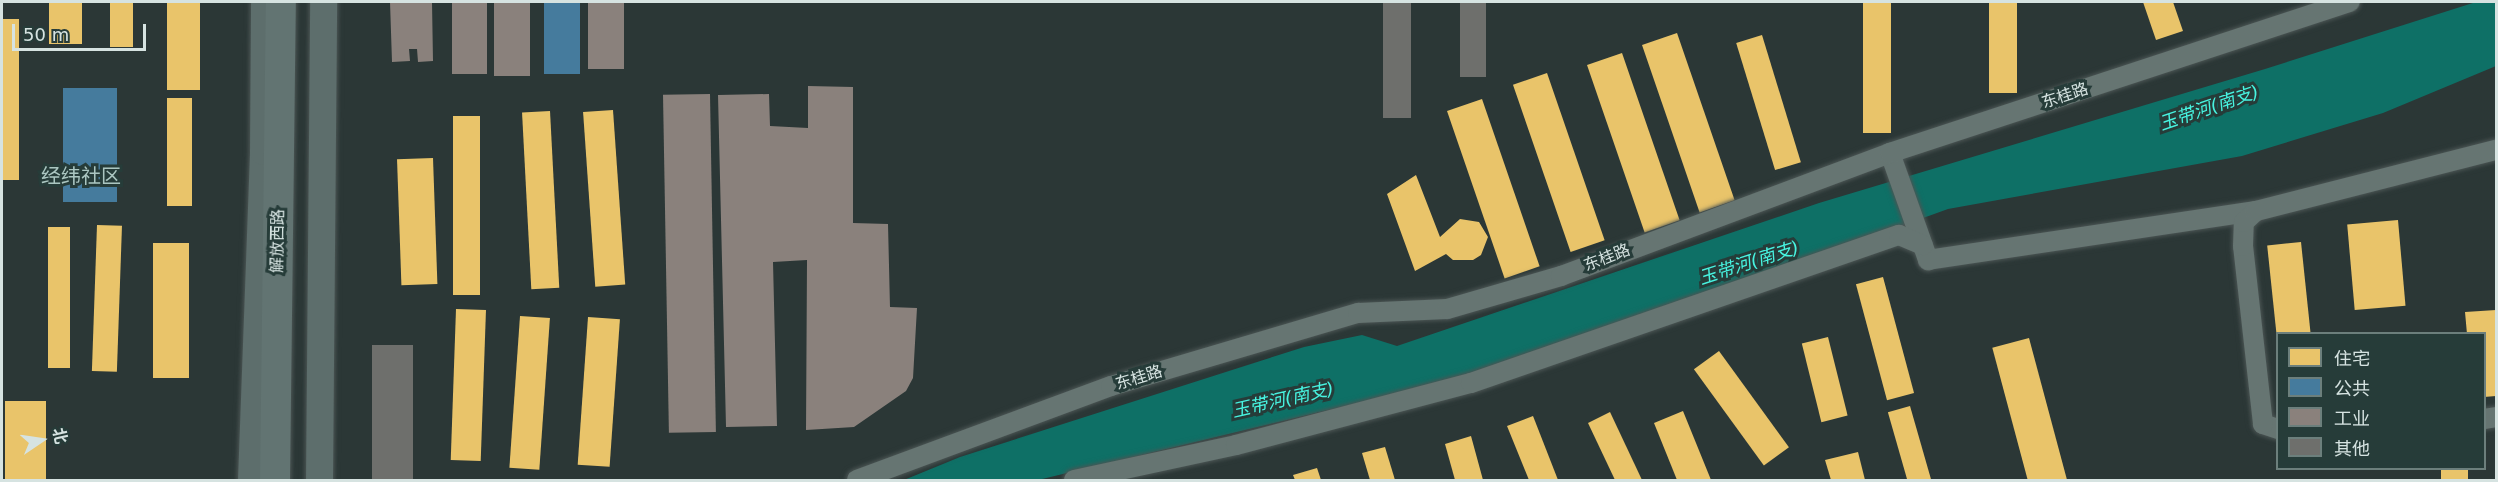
<!DOCTYPE html>
<meta charset="utf-8">
<style>
body{margin:0}
#map{position:relative;width:2498px;height:482px;overflow:hidden;background:#2b3736;font-family:"DejaVu Sans","Noto Sans SC",sans-serif}
div>[style]{position:absolute}
[style*='--x']{left:calc(var(--x)*1px);top:calc(var(--y)*1px);width:calc(var(--w)*1px);rotate:calc(var(--a)*1deg)}
.water>*{inset:0;background:#0e7066}
.homes>*{inset:0;background:#e9c46a;transform-origin:0 0}
.public>*{inset:0;background:#457b9d;transform-origin:0 0}
.industry>*{inset:0;background:#8a817c;transform-origin:0 0}
.building>*{inset:0;background:#6e6f6c;transform-origin:0 0}
.roads{filter:drop-shadow(0 0 2px #4b5554) drop-shadow(0 0 2px #4b5554)}
.minor>*{height:20px;margin:-10px;padding:0 10px;transform-origin:10px;border-radius:10px;background:#667572}
.secondary>*{height:27px;margin:-13.5px;padding:0 13.5px;transform-origin:13.5px;border-radius:13.5px;background:#5d6e6c}
.primary>*{height:30px;margin:-15px;padding:0 15px;transform-origin:15px;border-radius:15px;background:#627472}
span{translate:-50% -50%;white-space:nowrap;text-align:center;line-height:1.15;-webkit-text-stroke:6px #263c39;paint-order:stroke}
.street-label{font-size:16px;color:#d6e3e1}
.water-label{font-size:18px;color:#47f3e0;font-style:italic}
.quarter-label{font-size:20px;color:#abc6c1}
.frame{position:absolute;inset:0;border:3px solid #d6e3e1;pointer-events:none}
.legend{position:absolute;left:2276px;top:332px;width:210px;height:138px;box-sizing:border-box;background:#263c39;border:2px solid #6c7f7c;margin:0;padding:8px 10px;list-style:none;font-size:18px;color:#d6e3e1}
.legend li{display:flex;align-items:center;gap:12px;height:30px}
.legend b{width:30px;border:2px solid #6c7f7c}
.north{position:absolute;left:12px;top:410px;width:60px;height:60px;-webkit-text-stroke:4px #263c39;paint-order:stroke;rotate:77deg;font-size:16px;font-weight:700;line-height:24px;text-align:center;color:#d6e3e1}
.north::after{content:'';display:block;margin:auto;width:21px;height:27px;background:#d6e3e1;clip-path:polygon(50% 0,100% 100%,50% 72%,0 100%)}
.scale{position:absolute;left:12px;top:24px;width:134px;height:27px;box-sizing:border-box;border:3px solid #d6e3e1;border-top:0;padding-left:8px;font-size:18px;line-height:21px;white-space:nowrap;color:#d6e3e1;-webkit-text-stroke:4px #263c39;paint-order:stroke}
</style>
<div id="map">
<div class="water">
<div style="clip-path:polygon(2476px 2px,2496px 2px,2496px 66px,2383px 113px,2242px 156px,1948px 209px,1519px 364px,1038px 480px,904px 480px,960px 457px,1304px 347px,1362px 335px,1397px 346px,1819px 203px,2265px 69px)"></div>
</div>
<div class="homes">
<div style="left:49px;top:2px;width:33px;height:42px"></div>
<div style="left:110px;top:2px;width:23px;height:45px"></div>
<div style="left:167px;top:2px;width:33px;height:88px"></div>
<div style="left:1863px;top:2px;width:28px;height:131px"></div>
<div style="left:1989px;top:2px;width:28px;height:91px"></div>
<div style="clip-path:polygon(2143px 2px,2173px 2px,2183px 31px,2156px 40px)"></div>
<div style="left:2px;top:19px;width:17px;height:161px"></div>
<div style="left:1677px;top:33px;width:177px;height:37px;rotate:71deg"></div>
<div style="left:1762px;top:35px;width:133px;height:27px;rotate:73deg"></div>
<div style="left:1622px;top:53px;width:177px;height:37px;rotate:71deg"></div>
<div style="left:1547px;top:73px;width:177px;height:36px;rotate:71deg"></div>
<div style="left:167px;top:98px;width:25px;height:108px"></div>
<div style="left:1482px;top:99px;width:177px;height:37px;rotate:71deg"></div>
<div style="left:613px;top:110px;width:175px;height:30px;rotate:86deg"></div>
<div style="left:550px;top:111px;width:177px;height:28px;rotate:87deg"></div>
<div style="left:453px;top:116px;width:27px;height:179px"></div>
<div style="left:433px;top:158px;width:126px;height:36px;rotate:88deg"></div>
<div style="clip-path:polygon(1416px 175px,1440px 237px,1460px 219px,1479px 222px,1488px 237px,1481px 255px,1473px 260px,1453px 260px,1446px 254px,1415px 271px,1387px 194px)"></div>
<div style="left:2398px;top:220px;width:86px;height:51px;rotate:85deg"></div>
<div style="left:97px;top:225px;width:25px;height:146px;rotate:2deg"></div>
<div style="left:48px;top:227px;width:22px;height:141px"></div>
<div style="left:2301px;top:242px;width:93px;height:34px;rotate:84deg"></div>
<div style="left:153px;top:243px;width:36px;height:135px"></div>
<div style="left:1883px;top:277px;width:120px;height:28px;rotate:75deg"></div>
<div style="left:456px;top:309px;width:30px;height:151px;rotate:2deg"></div>
<div style="clip-path:polygon(2496px 310px,2496px 396px,2484px 397px,2484px 334px,2467px 334px,2465px 312px)"></div>
<div style="left:520px;top:316px;width:30px;height:152px;rotate:4deg"></div>
<div style="left:588px;top:317px;width:32px;height:148px;rotate:4deg"></div>
<div style="left:1828px;top:337px;width:81px;height:27px;rotate:76deg"></div>
<div style="left:2029px;top:338px;width:147px;height:38px;rotate:75deg"></div>
<div style="left:1719px;top:351px;width:119px;height:31px;rotate:54deg"></div>
<div style="left:5px;top:401px;width:41px;height:79px"></div>
<div style="left:1910px;top:406px;width:77px;height:23px;rotate:74deg"></div>
<div style="clip-path:polygon(1683px 411px,1711px 480px,1677px 480px,1654px 423px)"></div>
<div style="clip-path:polygon(1610px 412px,1642px 480px,1615px 480px,1588px 423px)"></div>
<div style="clip-path:polygon(1533px 416px,1558px 480px,1529px 480px,1507px 426px)"></div>
<div style="clip-path:polygon(1471px 436px,1483px 480px,1455px 480px,1445px 444px)"></div>
<div style="clip-path:polygon(1385px 447px,1395px 480px,1370px 480px,1362px 453px)"></div>
<div style="clip-path:polygon(1858px 452px,1865px 480px,1831px 480px,1825px 460px)"></div>
<div style="clip-path:polygon(1317px 468px,1321px 480px,1295px 480px,1293px 475px)"></div>
<div style="left:2441px;top:468px;width:27px;height:12px"></div>
</div>
<div class="public">
<div style="left:544px;top:2px;width:36px;height:72px"></div>
<div style="left:63px;top:88px;width:54px;height:114px"></div>
</div>
<div class="industry">
<div style="clip-path:polygon(390px 2px,432px 2px,433px 61px,418px 62px,417px 49px,409px 49px,410px 61px,392px 62px)"></div>
<div style="left:452px;top:2px;width:35px;height:72px"></div>
<div style="left:494px;top:2px;width:36px;height:74px"></div>
<div style="left:588px;top:2px;width:36px;height:67px"></div>
<div style="clip-path:polygon(808px 86px,853px 87px,853px 223px,888px 224px,890px 307px,917px 308px,913px 378px,906px 391px,854px 427px,806px 430px,807px 260px,773px 262px,777px 426px,726px 427px,718px 95px,769px 94px,770px 126px,808px 128px)"></div>
<div style="left:710px;top:94px;width:338px;height:47px;rotate:89deg"></div>
</div>
<div class="building">
<div style="left:1383px;top:2px;width:28px;height:116px"></div>
<div style="left:1460px;top:2px;width:26px;height:75px"></div>
<div style="left:372px;top:345px;width:41px;height:135px"></div>
</div>
<div class="roads">
<div class="minor">
<div style="--x:1890;--y:153;--w:114;--a:70.4"></div>
<div style="--x:1928;--y:260;--w:332;--a:-8.5"></div>
<div style="--x:2484;--y:419;--w:12;--a:-9"></div>
<div style="--x:2278;--y:429;--w:16;--a:-162"></div>
<div style="--x:2263;--y:424;--w:179;--a:-96.4"></div>
<div style="--x:2243;--y:246;--w:24;--a:-88"></div>
<div style="--x:2244;--y:222;--w:16;--a:-43"></div>
<div style="--x:2256;--y:211;--w:248;--a:-14.3"></div>
<div style="--x:857;--y:480;--w:271;--a:-20.3"></div>
<div style="--x:1111;--y:386;--w:258;--a:-16.5"></div>
<div style="--x:1358;--y:313;--w:89;--a:-2.6"></div>
<div style="--x:1447;--y:309;--w:119;--a:-16.1"></div>
<div style="--x:1561;--y:276;--w:351;--a:-20.5"></div>
<div style="--x:1890;--y:153;--w:484;--a:-18.2"></div>
<div style="--x:1074;--y:480;--w:166;--a:-12.2"></div>
<div style="--x:1236;--y:445;--w:243;--a:-14.8"></div>
<div style="--x:1471;--y:383;--w:453;--a:-19.1"></div>
<div style="--x:1899;--y:235;--w:26;--a:23"></div>
</div>
<div class="secondary">
<div style="--x:251;--y:480;--w:329;--a:-87.9"></div>
<div style="--x:263;--y:151;--w:149;--a:-89.6"></div>
<div style="--x:319;--y:480;--w:478;--a:-89.5"></div>
</div>
<div class="primary">
<div style="--x:275;--y:480;--w:478;--a:-89.3"></div>
</div>
</div>
<div class="street-label">
<span style="left:2065px;top:96px;rotate:-18deg">东桂路</span>
<span style="left:278px;top:241px;rotate:-89deg">解放西路</span>
<span style="left:1607px;top:258px;rotate:-21deg">东桂路</span>
<span style="left:1139px;top:378px;rotate:-17deg">东桂路</span>
</div>
<div class="water-label">
<span style="left:2209px;top:108px;rotate:-19deg">玉带河(南支)</span>
<span style="left:1749px;top:263px;rotate:-18deg">玉带河(南支)</span>
<span style="left:1283px;top:400px;rotate:-13deg">玉带河(南支)</span>
</div>
<div class="quarter-label">
<span style="left:81px;top:176px">经纬社区</span>
</div>
<div class="frame"></div>
<ul class="legend">
<li><b style="height:16px;background:#e9c46a"></b>住宅</li>
<li><b style="height:16px;background:#457b9d"></b>公共</li>
<li><b style="height:16px;background:#8a817c"></b>工业</li>
<li><b style="height:16px;background:#6e6f6c"></b>其他</li>
</ul>
<div class="north">北</div>
<div class="scale">50 m</div>
</div>
